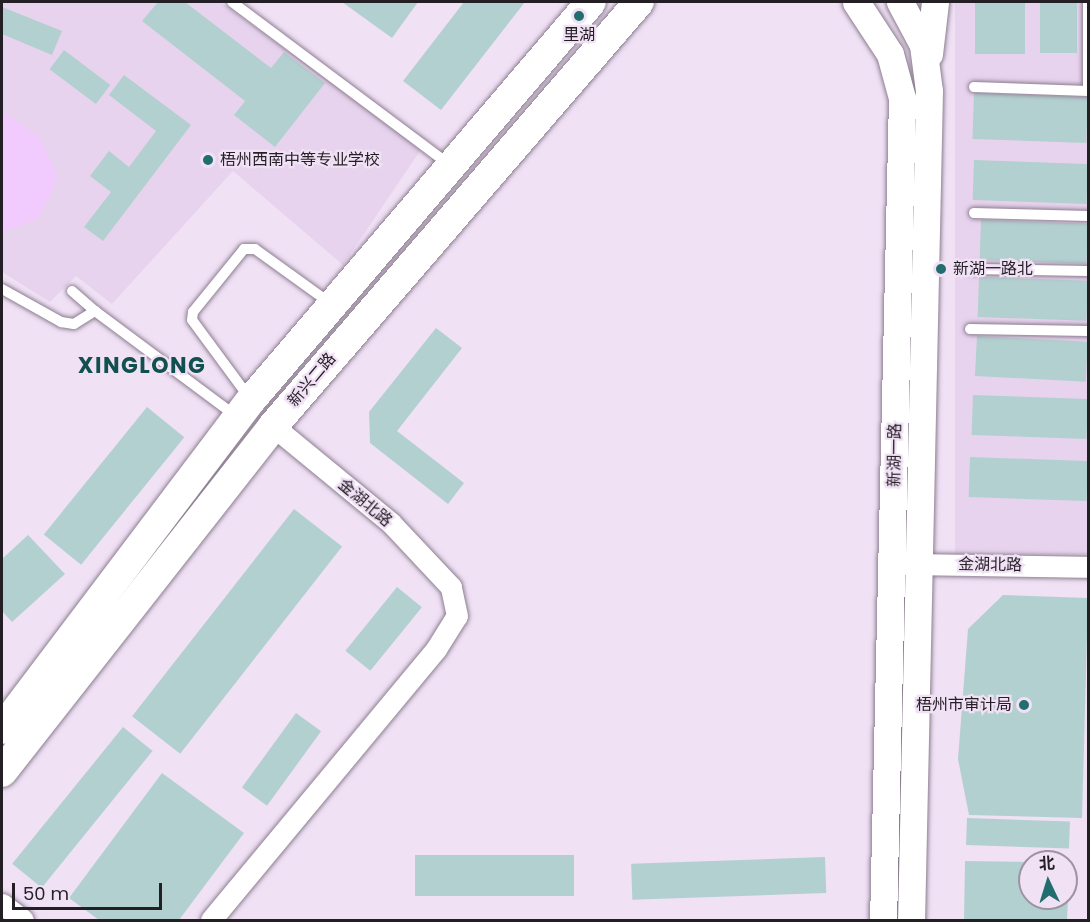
<!DOCTYPE html>
<meta charset="utf-8">
<style>
body{margin:0}
#map{position:relative;width:1090px;height:922px;overflow:hidden;background:#f0e1f5;font-family:Poppins,"Noto Sans SC",sans-serif}
div>[style]{position:absolute}
[style*='--x']{left:calc(var(--x)*1px);top:calc(var(--y)*1px);width:calc(var(--w)*1px);rotate:calc(var(--a)*1deg)}
.built>*{inset:0;background:#e7d3ed;transform-origin:0 0}
.green>*{inset:0;background:#f1cafe}
.building>*{inset:0;background:#b3d0d0;transform-origin:0 0}
.roads{filter:drop-shadow(0 0 2px #8c7e90) drop-shadow(0 0 2px #8c7e90)}
.service>*{height:10px;margin:-5px;padding:0 5px;transform-origin:5px;border-radius:5px;background:#fff}
.minor>*{height:21px;margin:-10.5px;padding:0 10.5px;transform-origin:10.5px;border-radius:10.5px;background:#fff}
.tertiary>*{height:27px;margin:-13.5px;padding:0 13.5px;transform-origin:13.5px;border-radius:13.5px;background:#fff}
.secondary>*{height:30px;margin:-15px;padding:0 15px;transform-origin:15px;border-radius:15px;background:#fff}
.dots>*{width:16px;height:16px;translate:-50% -50%;box-sizing:border-box;border:3px solid #f0e1f5;border-radius:50%}
span{translate:-50% -50%;white-space:nowrap;text-align:center;line-height:1.15;-webkit-text-stroke:4.5px #f0e1f5;paint-order:stroke}
.poi-label{font-size:16px;color:#241e25}
.left{translate:0 -50%;text-align:left}
.right{translate:-100% -50%;text-align:right}
.street-label{font-size:16px;color:#241e25}
.district-label{font-size:22px;color:#114f50;font-weight:700;letter-spacing:1.5px}
.frame{position:absolute;inset:0;border:3px solid #241e25;pointer-events:none}
.north{position:absolute;left:1018px;top:850px;width:60px;height:60px;box-sizing:border-box;background:#f0e1f5;border:2px solid #9e93a2;border-radius:50%;rotate:356deg;font-size:16px;font-weight:700;line-height:24px;text-align:center;color:#241e25}
.north::after{content:'';display:block;margin:auto;width:21px;height:27px;background:#226e6f;clip-path:polygon(50% 0,100% 100%,50% 72%,0 100%)}
.scale{position:absolute;left:12px;top:883px;width:150px;height:27px;box-sizing:border-box;border:3px solid #241e25;border-top:0;padding-left:8px;font-size:18px;line-height:21px;white-space:nowrap;color:#241e25;-webkit-text-stroke:4px #f0e1f5;paint-order:stroke}
</style>
<div id="map">
<div class="built">
<div style="clip-path:polygon(2px 2px,220px 2px,422px 148px,343px 265px,233px 171px,112px 304px,76px 276px,50px 302px,2px 272px)"></div>
<div style="left:955px;top:2px;width:133px;height:552px"></div>
</div>
<div class="green">
<div style="clip-path:polygon(2px 111px,38px 136px,56px 171px,54px 188px,38px 218px,2px 233px)"></div>
</div>
<div class="building">
<div style="clip-path:polygon(158px 2px,185px 2px,271px 68px,284px 52px,325px 83px,275px 147px,234px 115px,245px 101px,142px 21px)"></div>
<div style="clip-path:polygon(342px 2px,418px 2px,392px 38px)"></div>
<div style="clip-path:polygon(464px 2px,525px 2px,441px 110px,403px 81px)"></div>
<div style="left:975px;top:2px;width:50px;height:52px"></div>
<div style="left:1040px;top:2px;width:37px;height:51px"></div>
<div style="clip-path:polygon(2px 7px,62px 31px,52px 55px,2px 34px)"></div>
<div style="left:64px;top:50px;width:58px;height:24px;rotate:37deg"></div>
<div style="clip-path:polygon(124px 75px,191px 125px,103px 241px,84px 227px,111px 192px,90px 176px,109px 151px,129px 167px,156px 131px,109px 95px)"></div>
<div style="left:974px;top:93px;width:114px;height:46px;rotate:2deg"></div>
<div style="left:974px;top:160px;width:114px;height:40px;rotate:2deg"></div>
<div style="left:981px;top:220px;width:107px;height:40px;rotate:2deg"></div>
<div style="left:979px;top:277px;width:109px;height:40px;rotate:2deg"></div>
<div style="clip-path:polygon(436px 328px,462px 348px,397px 431px,464px 483px,448px 504px,370px 443px,369px 412px)"></div>
<div style="left:977px;top:336px;width:111px;height:40px;rotate:3deg"></div>
<div style="left:973px;top:395px;width:115px;height:40px;rotate:2deg"></div>
<div style="left:147px;top:407px;width:48px;height:164px;rotate:39deg"></div>
<div style="left:970px;top:457px;width:118px;height:40px;rotate:2deg"></div>
<div style="left:294px;top:509px;width:61px;height:263px;rotate:38deg"></div>
<div style="clip-path:polygon(28px 535px,65px 574px,12px 622px,2px 611px,2px 559px)"></div>
<div style="left:397px;top:587px;width:32px;height:82px;rotate:39deg"></div>
<div style="clip-path:polygon(1003px 595px,1088px 598px,1082px 818px,969px 815px,958px 759px,968px 629px)"></div>
<div style="left:296px;top:713px;width:31px;height:92px;rotate:36deg"></div>
<div style="left:123px;top:727px;width:38px;height:176px;rotate:39deg"></div>
<div style="clip-path:polygon(162px 773px,244px 833px,179px 920px,99px 920px,69px 898px)"></div>
<div style="left:967px;top:818px;width:103px;height:27px;rotate:2deg"></div>
<div style="left:574px;top:855px;width:41px;height:159px;rotate:90deg"></div>
<div style="left:825px;top:857px;width:36px;height:194px;rotate:88deg"></div>
<div style="clip-path:polygon(965px 861px,1030px 862px,1030px 898px,1068px 898px,1067px 920px,964px 920px)"></div>
<div style="clip-path:polygon(1066px 863px,1069px 863px,1068px 897px,1066px 897px)"></div>
</div>
<div class="roads">
<div class="service">
<div style="--x:232;--y:2;--w:272;--a:36.8"></div>
<div style="--x:974;--y:87;--w:114;--a:2"></div>
<div style="--x:1088;--y:91;--w:89;--a:-90"></div>
<div style="--x:974;--y:213;--w:114;--a:1.5"></div>
<div style="--x:972;--y:269;--w:116;--a:1"></div>
<div style="--x:2;--y:289;--w:68;--a:29.2"></div>
<div style="--x:61;--y:322;--w:13;--a:9"></div>
<div style="--x:74;--y:324;--w:25;--a:-32"></div>
<div style="--x:95;--y:311;--w:177;--a:36.7"></div>
<div style="--x:72;--y:291;--w:30;--a:41"></div>
<div style="--x:970;--y:329;--w:118;--a:1"></div>
<div style="--x:251;--y:400;--w:99;--a:-126.4"></div>
<div style="--x:192;--y:320;--w:8;--a:-83"></div>
<div style="--x:193;--y:312;--w:81;--a:-51"></div>
<div style="--x:244;--y:249;--w:11;--a:0"></div>
<div style="--x:255;--y:249;--w:92;--a:35.8"></div>
</div>
<div class="minor">
<div style="--x:905;--y:564;--w:183;--a:0.9"></div>
<div style="--x:2;--y:904;--w:26;--a:37"></div>
<div style="--x:211;--y:920;--w:352;--a:-50.3"></div>
<div style="--x:436;--y:649;--w:39;--a:-58"></div>
<div style="--x:457;--y:616;--w:30;--a:-102"></div>
<div style="--x:451;--y:587;--w:88;--a:-133.2"></div>
<div style="--x:391;--y:523;--w:153;--a:-140.6"></div>
</div>
<div class="tertiary">
<div style="--x:856;--y:2;--w:62;--a:56.8"></div>
<div style="--x:890;--y:54;--w:46;--a:74.7"></div>
<div style="--x:902;--y:98;--w:822;--a:91.32"></div>
<div style="--x:900;--y:2;--w:49;--a:61.9"></div>
<div style="--x:923;--y:45;--w:46;--a:82.6"></div>
<div style="--x:929;--y:91;--w:829;--a:91.24"></div>
<div style="--x:929;--y:54;--w:52;--a:-83.4"></div>
</div>
<div class="secondary">
<div style="--x:2;--y:729;--w:413;--a:-52.9"></div>
<div style="--x:251;--y:400;--w:523;--a:-49.49"></div>
<div style="--x:2;--y:772;--w:439;--a:-51.9"></div>
<div style="--x:273;--y:426;--w:560;--a:-49.2"></div>
</div>
</div>
<div class="dots">
<div style="left:579px;top:16px;background:#226e6f"></div>
<div style="left:208px;top:160px;background:#226e6f"></div>
<div style="left:941px;top:269px;background:#226e6f"></div>
<div style="left:1024px;top:705px;background:#226e6f"></div>
</div>
<div class="poi-label">
<span style="left:579px;top:35px">里湖</span>
<span class="left" style="left:220px;top:160px">梧州西南中等专业学校</span>
<span class="left" style="left:953px;top:269px">新湖一路北</span>
<span class="right" style="left:1012px;top:705px">梧州市审计局</span>
</div>
<div class="street-label">
<span style="left:312px;top:380px;rotate:-50deg">新兴二路</span>
<span style="left:895px;top:455px;rotate:-89deg">新湖一路</span>
<span style="left:365px;top:503px;rotate:40deg">金湖北路</span>
<span style="left:990px;top:565px;rotate:1deg">金湖北路</span>
</div>
<div class="district-label">
<span style="left:142px;top:366px">XINGLONG</span>
</div>
<div class="frame"></div>
<div class="north">北</div>
<div class="scale">50 m</div>
</div>
